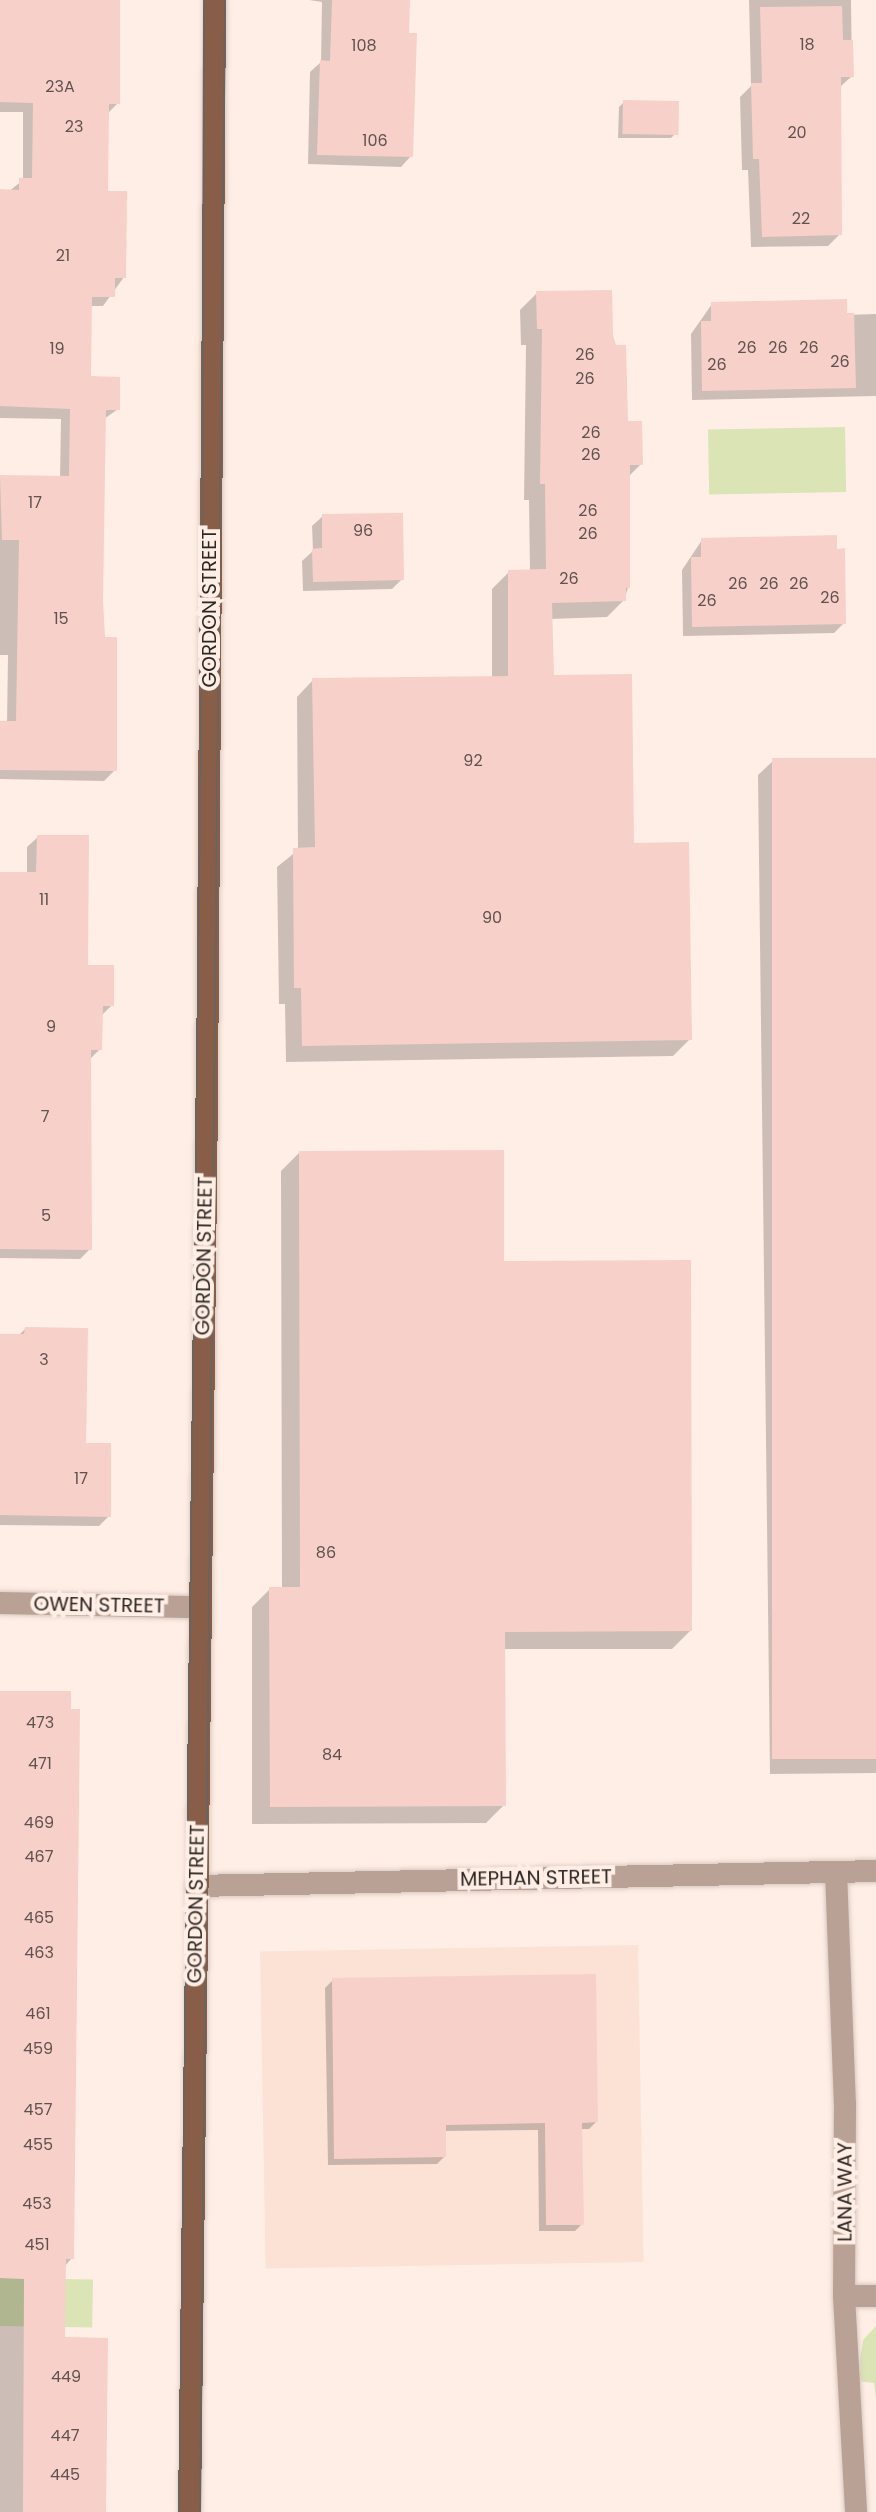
<!DOCTYPE html>
<style>
body{margin:0}
#map{position:relative;width:876px;height:2512px;overflow:hidden;background:#ffeee5;font-family:Poppins,sans-serif}
div>[style]{position:absolute}
[style*='--x']{left:calc(var(--x)*1px);top:calc(var(--y)*1px);width:calc(var(--w)*1px);rotate:calc(var(--a)*1deg)}
.built>*{inset:0;background:#fbe2d5;transform-origin:0 0}
.green>*{inset:0;background:#dbe4b5;transform-origin:0 0}
.shadow>*{inset:0;background:#0003}
.building>*{inset:0;background:#f8d0ca;transform-origin:0 0}
.roads{filter:drop-shadow(0 0 2px #d9cac2) drop-shadow(0 0 2px #d9cac2)}
.minor>*{height:22px;margin:-11px;padding:0 11px;transform-origin:11px;border-radius:11px;background:#baa195}
.primary>*{height:22px;margin:-11px;padding:0 11px;transform-origin:11px;border-radius:11px;background:#895e48}
.tram>*{height:2px;margin:-1px;padding:0 1px;transform-origin:1px;border-radius:1px;background:#6c635d}
span{translate:-50% -50%;white-space:nowrap;text-align:center;line-height:1.15;-webkit-text-stroke:8px #ffeee5;paint-order:stroke}
.number-label{font-size:16px;color:#60524e}
.number-label span{-webkit-text-stroke-width:0}
.street-label{font-size:20px;color:#2e2824}
</style>
<div id="map">
<div class="built">
<div style="left:638px;top:1945px;width:317px;height:378px;rotate:89deg"></div>
</div>
<div class="green">
<div style="left:845px;top:427px;width:65px;height:137px;rotate:89deg"></div>
<div style="left:0;top:2278px;width:93px;height:48px;rotate:1deg"></div>
<div style="clip-path:polygon(876px 2326px,876px 2399px,874px 2383px,857px 2381px,863px 2340px)"></div>
</div>
<div class="shadow">
<div style="clip-path:polygon(0 0,119px 0,118px 103px,107px 114px,106px 193px,124px 277px,103px 306px,90px 306px,89px 378px,118px 409px,104px 419px,101px 601px,115px 770px,104px 781px,0 779px,0 723px,7px 723px,8px 655px,0 655px,0 477px,60px 478px,61px 419px,0 418px,0 191px,8px 192px,23px 180px,23px 112px,0 112px)"></div>
<div style="clip-path:polygon(309px 0,408px 0,411px 156px,401px 167px,308px 164px,310px 72px,321px 62px,322px 2px)"></div>
<div style="clip-path:polygon(749px 0,851px 0,852px 76px,840px 87px,840px 234px,828px 246px,751px 247px,748px 170px,742px 170px,740px 97px,751px 86px)"></div>
<div style="clip-path:polygon(624px 102px,676px 133px,671px 138px,618px 138px,619px 107px)"></div>
<div style="clip-path:polygon(537px 293px,611px 335px,626px 423px,641px 464px,628px 477px,628px 588px,624px 600px,607px 617px,550px 619px,552px 677px,632px 845px,690px 1039px,673px 1056px,286px 1062px,285px 1004px,279px 1004px,277px 867px,298px 850px,297px 697px,313px 680px,492px 678px,492px 589px,509px 572px,530px 571px,529px 500px,524px 500px,526px 345px,521px 345px,520px 310px)"></div>
<div style="clip-path:polygon(712px 304px,845px 315px,876px 314px,876px 396px,692px 400px,691px 334px)"></div>
<div style="clip-path:polygon(323px 516px,402px 579px,392px 589px,303px 591px,302px 561px,313px 551px,312px 526px)"></div>
<div style="clip-path:polygon(702px 540px,844px 623px,834px 633px,683px 636px,682px 570px)"></div>
<div style="clip-path:polygon(876px 759px,876px 1773px,770px 1774px,758px 775px,773px 761px)"></div>
<div style="clip-path:polygon(38px 837px,86px 967px,112px 1005px,101px 1016px,100px 1049px,89px 1060px,90px 1249px,80px 1259px,0 1258px,0 874px,27px 874px,27px 847px)"></div>
<div style="clip-path:polygon(299px 1153px,502px 1263px,690px 1631px,672px 1649px,503px 1649px,504px 1805px,486px 1823px,252px 1824px,252px 1607px,270px 1589px,282px 1589px,281px 1171px)"></div>
<div style="clip-path:polygon(25px 1329px,84px 1445px,109px 1516px,99px 1526px,0 1525px,0 1336px,18px 1336px)"></div>
<div style="clip-path:polygon(0 1693px,72px 2258px,64px 2267px,63px 2339px,104px 2512px,0 2512px)"></div>
<div style="clip-path:polygon(333px 1980px,596px 2122px,589px 2129px,580px 2129px,582px 2224px,575px 2231px,539px 2231px,538px 2130px,444px 2131px,444px 2157px,437px 2164px,328px 2165px,325px 1988px)"></div>
</div>
<div class="building">
<div style="clip-path:polygon(0 0,120px 0,120px 104px,109px 104px,108px 191px,127px 191px,126px 278px,115px 278px,115px 297px,92px 297px,91px 376px,120px 377px,120px 410px,106px 410px,103px 601px,105px 637px,117px 637px,117px 771px,0 770px,0 721px,16px 721px,19px 540px,2px 540px,0 475px,69px 476px,70px 409px,0 406px,0 189px,19px 190px,19px 178px,32px 178px,33px 103px,0 102px)"></div>
<div style="clip-path:polygon(332px 0,410px 0,409px 33px,417px 33px,413px 157px,317px 155px,320px 60px,330px 61px)"></div>
<div style="clip-path:polygon(842px 6px,843px 40px,853px 40px,854px 77px,841px 77px,842px 235px,762px 237px,759px 159px,753px 159px,751px 83px,762px 83px,760px 7px)"></div>
<div style="left:623px;top:100px;width:56px;height:34px;rotate:1deg"></div>
<div style="clip-path:polygon(612px 290px,613px 335px,616px 345px,626px 345px,628px 421px,642px 421px,643px 465px,630px 465px,630px 588px,626px 588px,626px 601px,552px 603px,554px 675px,632px 674px,634px 843px,689px 842px,692px 1040px,302px 1046px,301px 988px,294px 988px,293px 848px,315px 847px,312px 678px,508px 676px,508px 570px,546px 569px,545px 484px,540px 484px,542px 329px,537px 329px,536px 291px)"></div>
<div style="clip-path:polygon(847px 299px,847px 313px,854px 313px,856px 388px,702px 391px,701px 321px,711px 321px,711px 302px)"></div>
<div style="clip-path:polygon(403px 513px,404px 580px,313px 582px,312px 549px,322px 548px,322px 514px)"></div>
<div style="clip-path:polygon(837px 535px,837px 549px,845px 548px,846px 624px,692px 627px,691px 557px,701px 557px,701px 538px)"></div>
<div style="left:876px;top:758px;width:1001px;height:104px;rotate:90deg"></div>
<div style="clip-path:polygon(37px 835px,89px 835px,88px 965px,114px 965px,114px 1006px,103px 1006px,102px 1050px,91px 1050px,92px 1250px,0 1249px,0 872px,36px 872px)"></div>
<div style="clip-path:polygon(504px 1150px,504px 1261px,691px 1260px,692px 1631px,505px 1632px,506px 1806px,270px 1807px,269px 1587px,300px 1587px,299px 1151px)"></div>
<div style="clip-path:polygon(25px 1327px,88px 1328px,86px 1443px,111px 1443px,111px 1517px,0 1515px,0 1334px,24px 1334px)"></div>
<div style="clip-path:polygon(0 1691px,71px 1691px,71px 1709px,80px 1709px,74px 2259px,66px 2259px,65px 2337px,108px 2338px,106px 2512px,23px 2512px,24px 2279px,0 2278px)"></div>
<div style="clip-path:polygon(596px 1974px,598px 2122px,582px 2123px,584px 2225px,546px 2225px,545px 2123px,446px 2125px,446px 2157px,334px 2159px,332px 1978px)"></div>
</div>
<div class="roads">
<div class="minor">
<div style="--x:0;--y:1603;--w:199;--a:1.2"></div>
<div style="--x:836;--y:1872;--w:232;--a:87.8"></div>
<div style="--x:845;--y:2104;--w:192;--a:90.3"></div>
<div style="--x:844;--y:2296;--w:216;--a:86.8"></div>
<div style="--x:196;--y:1886;--w:680;--a:-1.26"></div>
<div style="--x:844;--y:2296;--w:32;--a:0"></div>
</div>
<div class="primary">
<div style="--x:190;--y:2512;--w:1418;--a:-89.31"></div>
<div style="--x:207;--y:1094;--w:1094;--a:-89.58"></div>
</div>
</div>
<div class="tram">
<div style="--x:179;--y:2512;--w:1861;--a:-89.29"></div>
<div style="--x:202;--y:651;--w:651;--a:-89.82"></div>
<div style="--x:200;--y:2512;--w:2512;--a:-89.43"></div>
</div>
<div class="number-label">
<span style="left:807px;top:45px">18</span>
<span style="left:364px;top:46px">108</span>
<span style="left:60px;top:87px">23A</span>
<span style="left:74px;top:127px">23</span>
<span style="left:797px;top:133px">20</span>
<span style="left:375px;top:141px">106</span>
<span style="left:801px;top:219px">22</span>
<span style="left:63px;top:256px">21</span>
<span style="left:747px;top:348px">26</span>
<span style="left:778px;top:348px">26</span>
<span style="left:809px;top:348px">26</span>
<span style="left:57px;top:349px">19</span>
<span style="left:585px;top:355px">26</span>
<span style="left:840px;top:362px">26</span>
<span style="left:717px;top:365px">26</span>
<span style="left:585px;top:379px">26</span>
<span style="left:591px;top:433px">26</span>
<span style="left:591px;top:455px">26</span>
<span style="left:35px;top:503px">17</span>
<span style="left:588px;top:511px">26</span>
<span style="left:363px;top:531px">96</span>
<span style="left:588px;top:534px">26</span>
<span style="left:569px;top:579px">26</span>
<span style="left:738px;top:584px">26</span>
<span style="left:769px;top:584px">26</span>
<span style="left:799px;top:584px">26</span>
<span style="left:830px;top:598px">26</span>
<span style="left:707px;top:601px">26</span>
<span style="left:61px;top:619px">15</span>
<span style="left:473px;top:761px">92</span>
<span style="left:44px;top:900px">11</span>
<span style="left:492px;top:918px">90</span>
<span style="left:51px;top:1027px">9</span>
<span style="left:45px;top:1117px">7</span>
<span style="left:46px;top:1216px">5</span>
<span style="left:44px;top:1360px">3</span>
<span style="left:81px;top:1479px">17</span>
<span style="left:326px;top:1553px">86</span>
<span style="left:40px;top:1723px">473</span>
<span style="left:332px;top:1755px">84</span>
<span style="left:40px;top:1764px">471</span>
<span style="left:39px;top:1823px">469</span>
<span style="left:39px;top:1857px">467</span>
<span style="left:39px;top:1918px">465</span>
<span style="left:39px;top:1953px">463</span>
<span style="left:38px;top:2014px">461</span>
<span style="left:38px;top:2049px">459</span>
<span style="left:38px;top:2110px">457</span>
<span style="left:38px;top:2145px">455</span>
<span style="left:37px;top:2204px">453</span>
<span style="left:37px;top:2245px">451</span>
<span style="left:66px;top:2377px">449</span>
<span style="left:65px;top:2436px">447</span>
<span style="left:65px;top:2475px">445</span>
</div>
<div class="street-label">
<span style="left:209px;top:608px;rotate:-90deg">GORDON STREET</span>
<span style="left:204px;top:1256px;rotate:-89deg">GORDON STREET</span>
<span style="left:99px;top:1605px;rotate:1deg">OWEN STREET</span>
<span style="left:536px;top:1878px;rotate:-1deg">MEPHAN STREET</span>
<span style="left:196px;top:1904px;rotate:-89deg">GORDON STREET</span>
<span style="left:845px;top:2192px;rotate:-90deg">LANA WAY</span>
</div>
</div>
